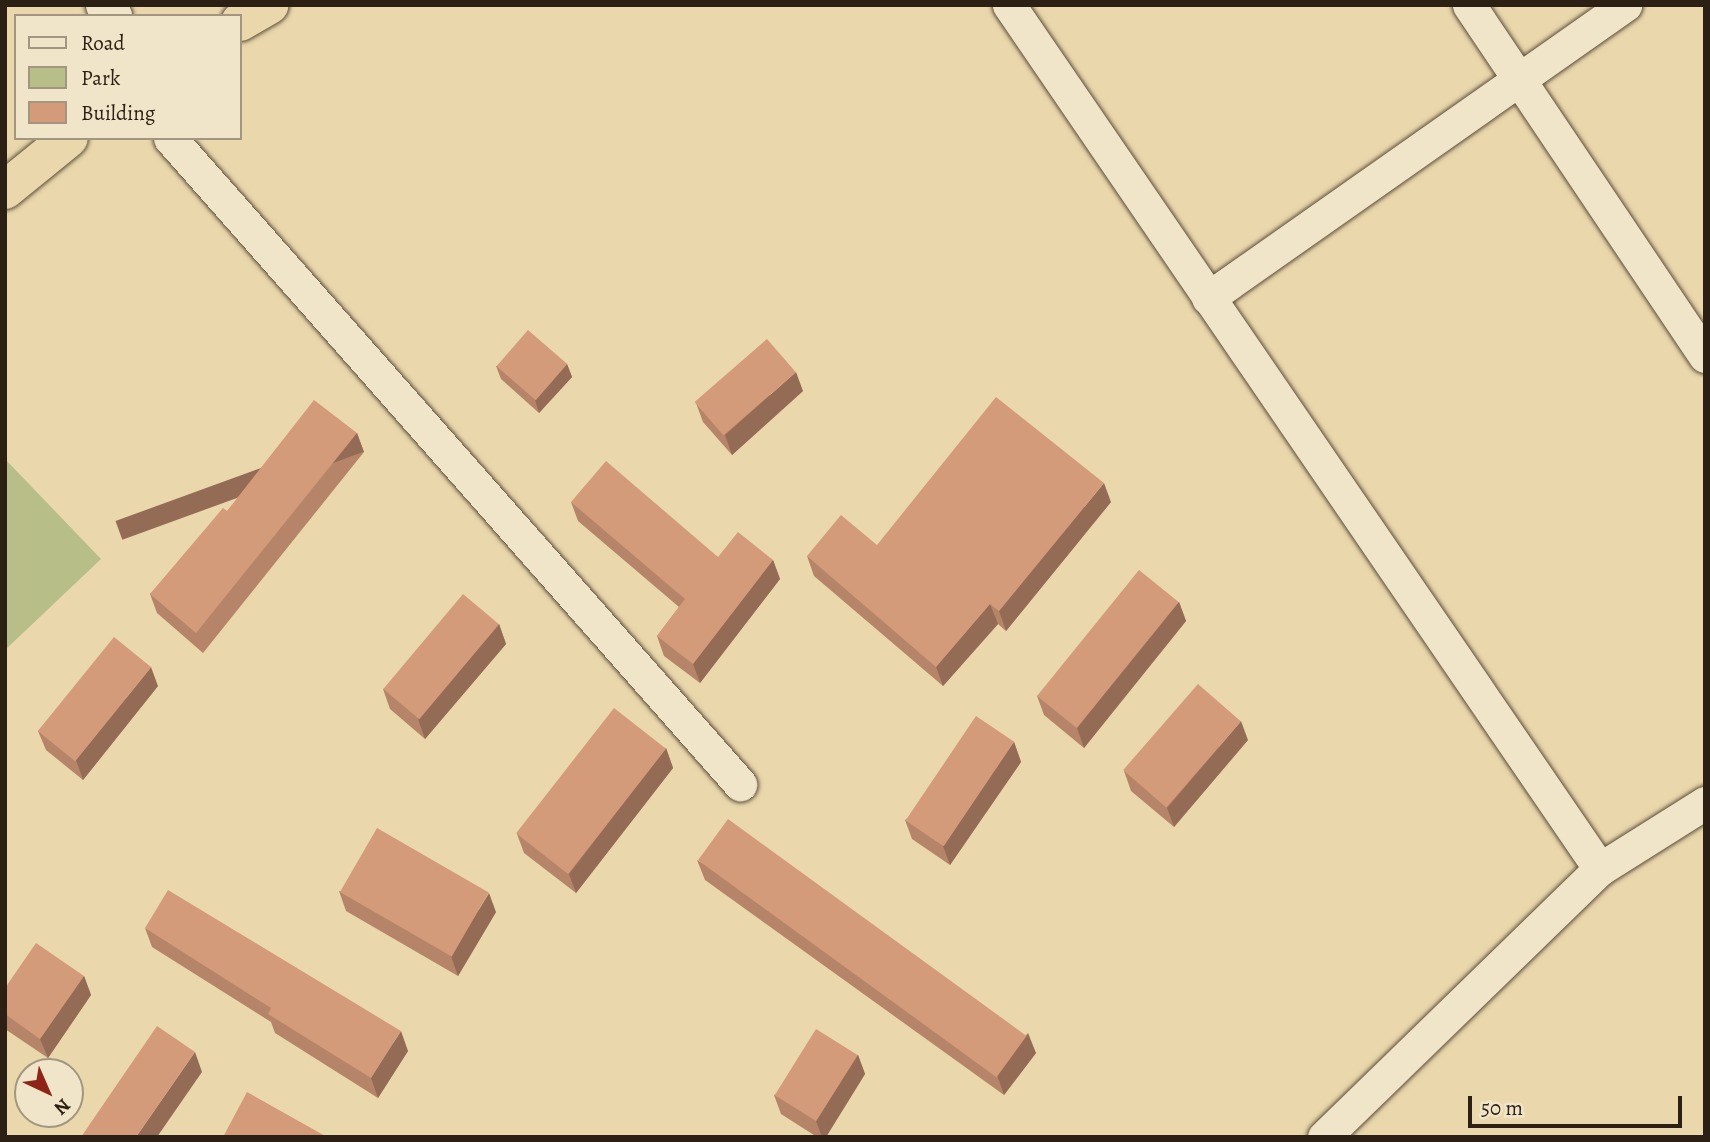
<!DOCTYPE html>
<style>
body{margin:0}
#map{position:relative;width:1710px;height:1142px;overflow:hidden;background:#ead7ac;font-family:Alegreya,serif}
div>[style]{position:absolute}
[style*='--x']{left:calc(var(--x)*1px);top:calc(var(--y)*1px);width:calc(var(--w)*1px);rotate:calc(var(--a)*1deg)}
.green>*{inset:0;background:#b8be88}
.roads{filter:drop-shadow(0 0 2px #5c4d39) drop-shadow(0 0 2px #5c4d39)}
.street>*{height:33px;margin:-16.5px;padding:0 16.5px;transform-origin:16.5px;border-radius:16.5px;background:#f1e5c9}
.secondary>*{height:38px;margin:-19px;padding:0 19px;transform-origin:19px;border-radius:19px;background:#f1e5c9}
.highway>*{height:38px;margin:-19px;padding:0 19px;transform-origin:19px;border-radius:19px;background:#ead7ac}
.wall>*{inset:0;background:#b68569}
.shaded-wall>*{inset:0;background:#946c55;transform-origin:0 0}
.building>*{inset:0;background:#d49b7a;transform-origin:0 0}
span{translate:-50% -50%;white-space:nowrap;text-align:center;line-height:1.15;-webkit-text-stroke:7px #f1e5c9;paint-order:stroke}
.frame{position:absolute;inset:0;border:7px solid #2c1f13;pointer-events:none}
.legend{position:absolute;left:14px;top:14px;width:228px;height:126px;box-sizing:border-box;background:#f1e5c9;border:2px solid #a29680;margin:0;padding:9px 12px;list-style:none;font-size:21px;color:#2c1f13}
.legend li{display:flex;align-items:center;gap:14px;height:35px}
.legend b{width:35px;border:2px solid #a29680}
.north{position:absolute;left:14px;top:1058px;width:70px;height:70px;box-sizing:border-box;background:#f1e5c9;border:2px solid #a29680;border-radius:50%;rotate:136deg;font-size:19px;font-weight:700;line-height:28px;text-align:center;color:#2c1f13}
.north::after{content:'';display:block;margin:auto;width:24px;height:32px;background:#8f2418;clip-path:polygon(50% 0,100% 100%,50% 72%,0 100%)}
.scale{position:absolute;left:1468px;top:1096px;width:214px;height:32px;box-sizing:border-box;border:4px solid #2c1f13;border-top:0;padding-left:9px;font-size:21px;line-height:24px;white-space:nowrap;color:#2c1f13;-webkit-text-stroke:5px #f1e5c9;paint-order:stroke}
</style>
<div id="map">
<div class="green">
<div style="clip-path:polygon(5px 459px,101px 559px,5px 650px)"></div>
</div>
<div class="roads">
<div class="street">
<div style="--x:1009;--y:5;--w:1047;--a:55.63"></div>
<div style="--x:1469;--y:5;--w:423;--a:56.1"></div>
<div style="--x:170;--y:138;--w:862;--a:48.58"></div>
<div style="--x:1208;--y:298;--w:510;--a:-35.09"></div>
<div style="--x:1324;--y:1137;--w:385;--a:-44.2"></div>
<div style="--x:1600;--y:869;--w:124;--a:-32.2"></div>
</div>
<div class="secondary">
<div style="--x:105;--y:5;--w:14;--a:54"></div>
</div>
<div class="highway">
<div style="--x:240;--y:22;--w:34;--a:-30"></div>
<div style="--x:5;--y:190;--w:82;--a:-39.1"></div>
</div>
</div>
<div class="wall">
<div style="clip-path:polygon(567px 364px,572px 377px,539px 413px,501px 379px,496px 366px)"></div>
<div style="clip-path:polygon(803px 391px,732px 455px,703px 422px,696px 403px)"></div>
<div style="clip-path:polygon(357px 433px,364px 452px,203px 653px,157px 613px,150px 594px,227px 511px)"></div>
<div style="clip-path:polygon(571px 502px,718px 557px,773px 560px,780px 579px,700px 683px,664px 656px,657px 636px,679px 607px,578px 521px)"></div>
<div style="clip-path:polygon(1111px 502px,1006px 631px,998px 624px,943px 686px,814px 576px,807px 556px,877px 545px)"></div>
<div style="clip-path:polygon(1179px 602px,1186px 621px,1084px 748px,1044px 715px,1037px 696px)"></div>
<div style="clip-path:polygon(499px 624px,506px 644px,425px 739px,390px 709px,383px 689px)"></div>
<div style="clip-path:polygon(158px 686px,83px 780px,46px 750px,38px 731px)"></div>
<div style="clip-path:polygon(1248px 740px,1174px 827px,1131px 791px,1124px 771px)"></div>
<div style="clip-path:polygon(1014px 742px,1021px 762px,950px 865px,912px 839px,905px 820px)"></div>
<div style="clip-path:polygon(666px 748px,673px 768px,576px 893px,524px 853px,517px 834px)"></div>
<div style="clip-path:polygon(697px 860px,1036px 1053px,1004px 1095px,705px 880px)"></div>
<div style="clip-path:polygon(339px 891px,496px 912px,458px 976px,346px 911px)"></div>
<div style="clip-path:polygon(145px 928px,408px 1051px,378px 1098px,275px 1033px,271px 1022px,152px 947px)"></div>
<div style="clip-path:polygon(84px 976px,91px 995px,48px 1058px,5px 1029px,5px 988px)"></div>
<div style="clip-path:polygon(858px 1055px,865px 1074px,826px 1137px,817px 1137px,781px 1114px,774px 1095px)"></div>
</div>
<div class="shaded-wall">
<div style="clip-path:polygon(567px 364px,572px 377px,539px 413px,535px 400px)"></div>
<div style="clip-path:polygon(796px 372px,803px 391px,732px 455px,725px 435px)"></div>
<div style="left:357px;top:433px;width:20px;height:257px;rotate:70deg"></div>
<div style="clip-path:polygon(1104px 483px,1111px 502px,1006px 631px,999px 611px)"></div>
<div style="clip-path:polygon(773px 560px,780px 579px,700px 683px,693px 664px)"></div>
<div style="clip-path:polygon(1179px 602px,1186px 621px,1084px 748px,1077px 728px)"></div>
<div style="clip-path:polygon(990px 604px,998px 624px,943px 686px,936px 667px)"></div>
<div style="clip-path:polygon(499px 624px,506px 644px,425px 739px,418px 719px)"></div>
<div style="clip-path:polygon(151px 667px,158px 686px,83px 780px,76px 760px)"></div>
<div style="clip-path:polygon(1241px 721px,1248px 740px,1174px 827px,1167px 808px)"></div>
<div style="clip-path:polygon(1014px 742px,1021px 762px,950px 865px,943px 846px)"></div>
<div style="clip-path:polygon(666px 748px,673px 768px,576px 893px,569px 874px)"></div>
<div style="clip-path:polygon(489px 893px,496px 912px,458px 976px,451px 956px)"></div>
<div style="clip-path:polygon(84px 976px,91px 995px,48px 1058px,40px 1039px)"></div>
<div style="clip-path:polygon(401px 1031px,408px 1051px,378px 1098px,371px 1078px)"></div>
<div style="clip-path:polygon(1028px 1033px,1036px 1053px,1004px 1095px,997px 1075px)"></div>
<div style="clip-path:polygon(195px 1052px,202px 1072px,157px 1137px,136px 1137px)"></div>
<div style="clip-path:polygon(858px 1055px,865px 1074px,826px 1137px,822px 1137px,816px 1121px)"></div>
</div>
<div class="building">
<div style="left:528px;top:330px;width:52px;height:48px;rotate:41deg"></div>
<div style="left:767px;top:339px;width:44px;height:96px;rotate:49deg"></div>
<div style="clip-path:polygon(996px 397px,1104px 483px,999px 611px,990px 604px,936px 667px,807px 556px,841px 515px,877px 545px)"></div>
<div style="clip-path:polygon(314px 400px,357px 433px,196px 633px,150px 594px,223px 508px,227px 511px)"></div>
<div style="clip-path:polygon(606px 461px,718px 557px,738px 532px,773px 560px,693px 664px,657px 636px,685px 599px,571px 502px)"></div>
<div style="left:1139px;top:570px;width:51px;height:162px;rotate:39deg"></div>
<div style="left:463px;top:594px;width:47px;height:124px;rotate:40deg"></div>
<div style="left:114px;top:637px;width:48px;height:121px;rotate:39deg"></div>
<div style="left:1198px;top:684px;width:57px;height:114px;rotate:41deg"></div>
<div style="left:614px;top:708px;width:66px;height:159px;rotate:38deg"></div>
<div style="left:976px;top:716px;width:46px;height:126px;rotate:34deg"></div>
<div style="left:728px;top:819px;width:369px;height:51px;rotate:36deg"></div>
<div style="left:377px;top:828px;width:129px;height:74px;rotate:30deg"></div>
<div style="clip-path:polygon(168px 890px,401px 1031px,371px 1078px,268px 1014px,271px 1008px,145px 928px)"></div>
<div style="clip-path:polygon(36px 943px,84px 976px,40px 1039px,5px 1014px,5px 988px)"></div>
<div style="clip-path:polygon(157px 1026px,195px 1052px,136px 1137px,81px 1137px)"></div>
<div style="left:816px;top:1029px;width:49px;height:78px;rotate:32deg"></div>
<div style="clip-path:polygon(247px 1092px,327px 1137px,223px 1137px)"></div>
</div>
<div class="frame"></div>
<ul class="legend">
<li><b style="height:9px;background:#f1e5c9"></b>Road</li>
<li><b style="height:19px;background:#b8be88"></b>Park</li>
<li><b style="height:19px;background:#d49b7a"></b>Building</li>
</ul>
<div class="north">N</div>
<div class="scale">50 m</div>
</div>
